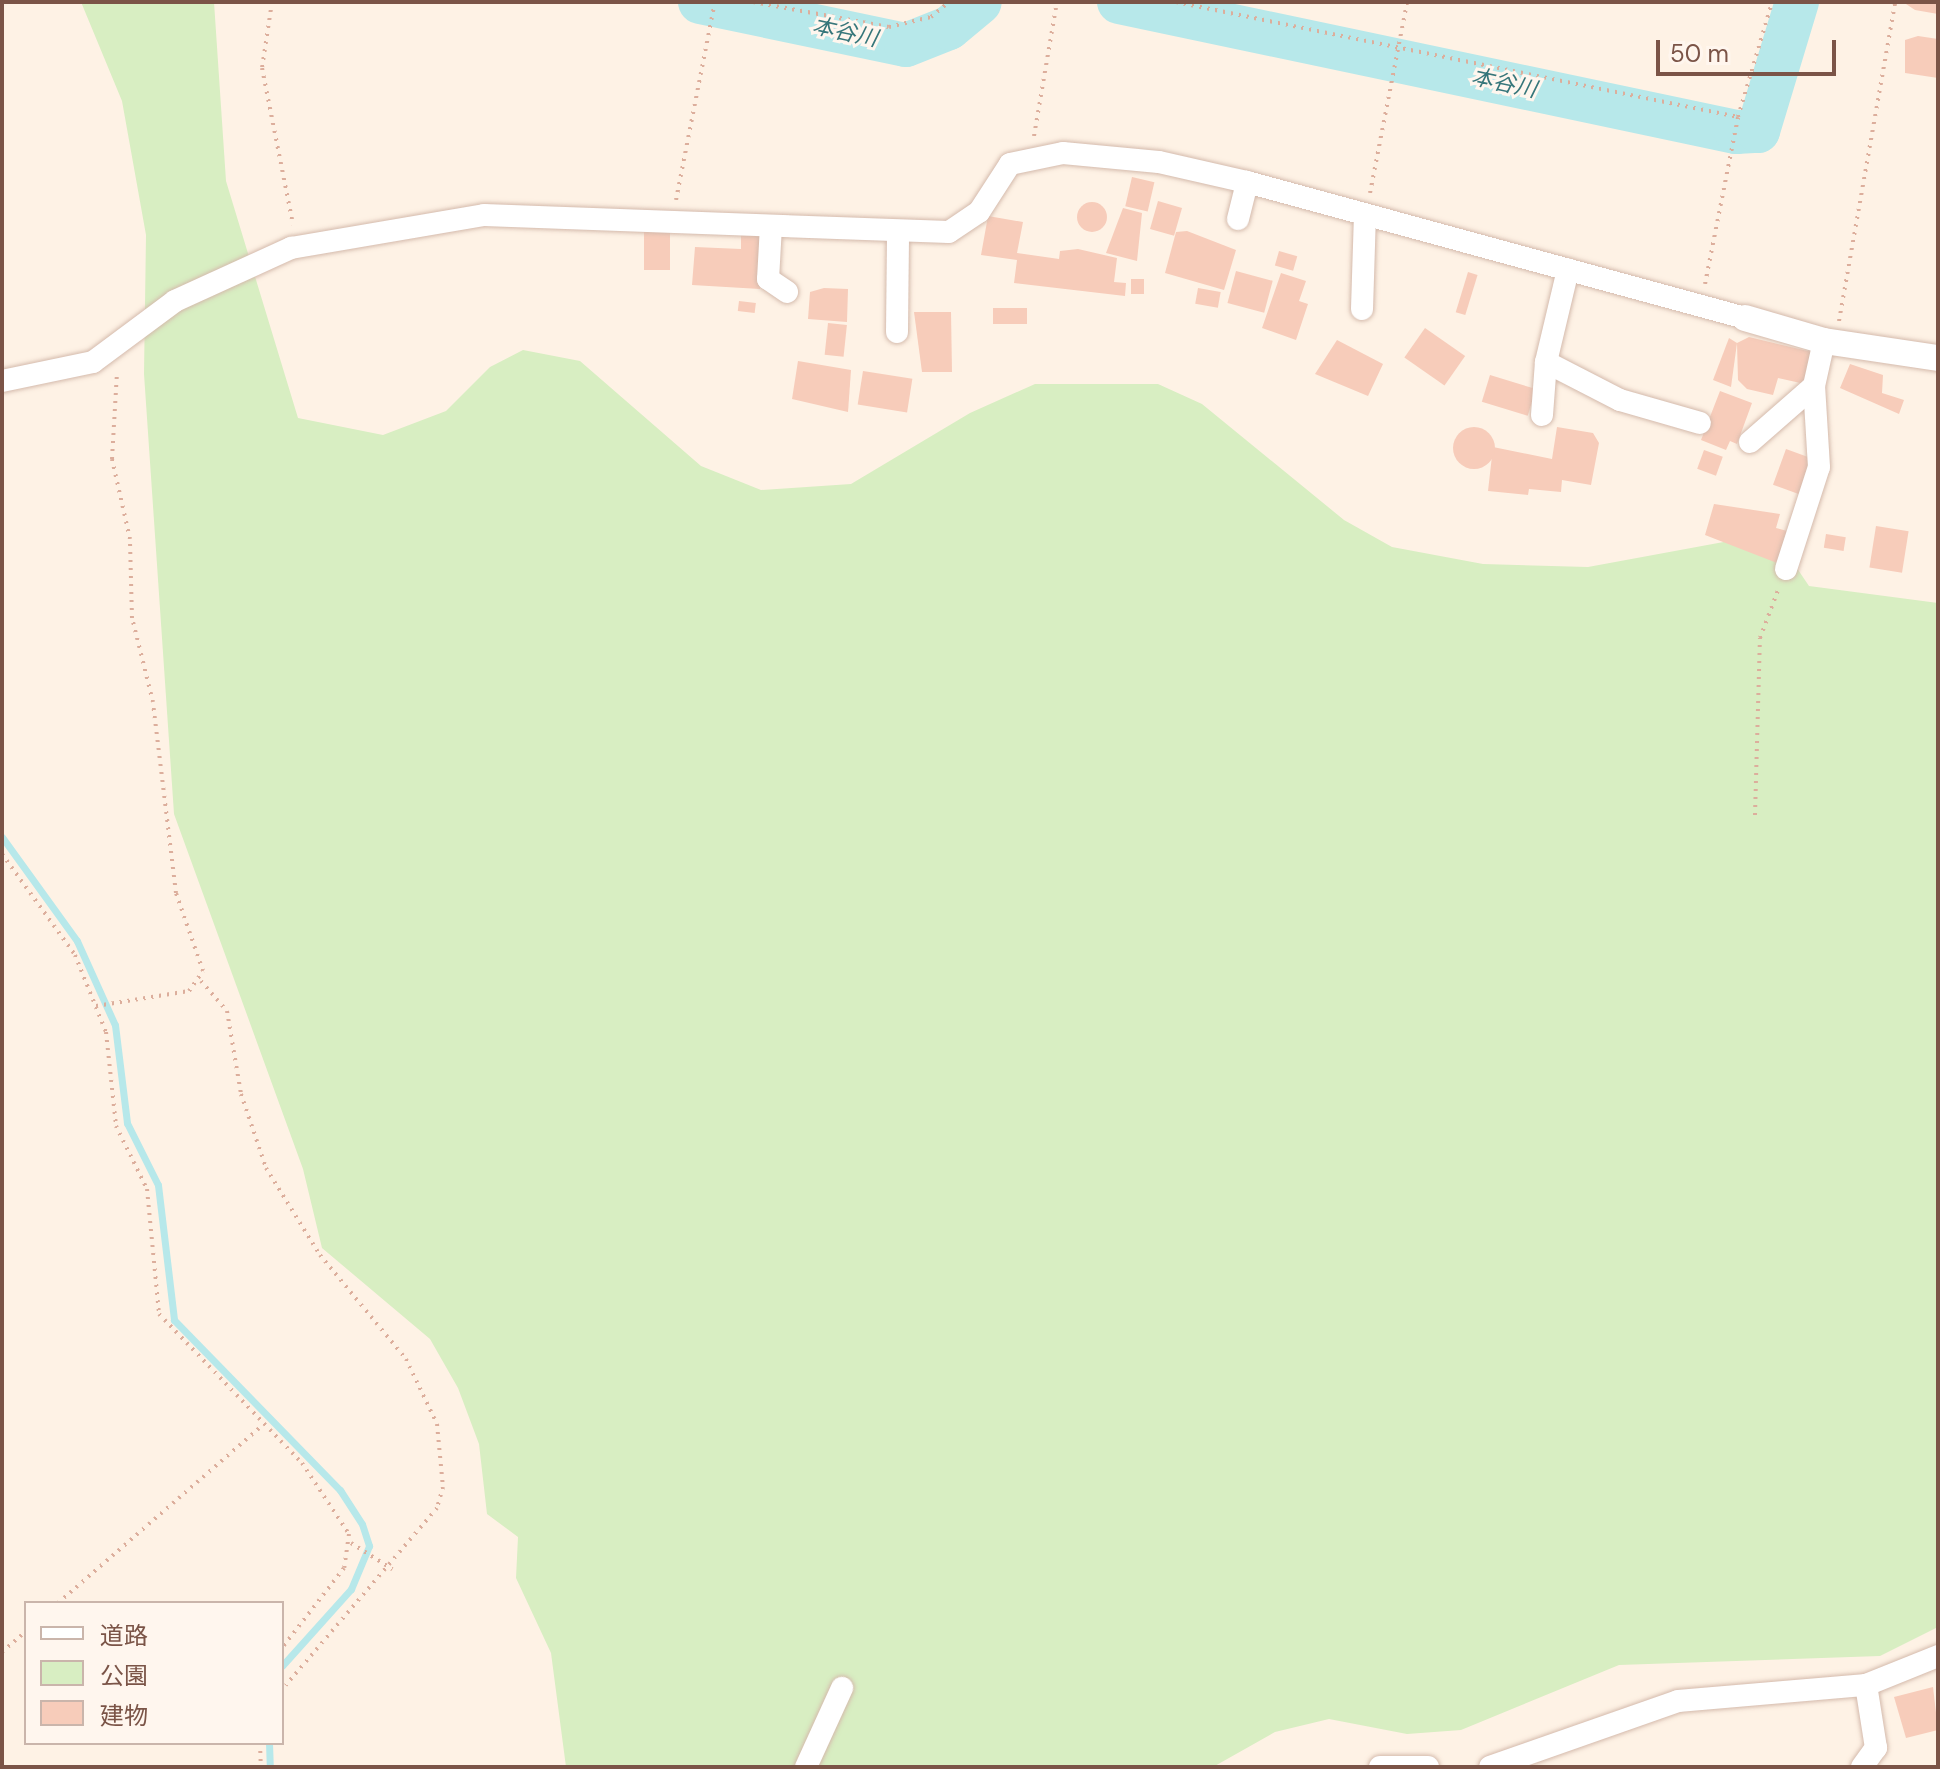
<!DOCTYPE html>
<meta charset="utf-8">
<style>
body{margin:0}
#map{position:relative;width:1940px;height:1769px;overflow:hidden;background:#fef2e5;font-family:"DM Sans","Noto Sans JP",sans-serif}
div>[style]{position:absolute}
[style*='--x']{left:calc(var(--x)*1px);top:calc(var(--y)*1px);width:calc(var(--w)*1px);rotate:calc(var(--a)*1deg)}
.green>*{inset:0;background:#d8eec2}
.stream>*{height:7px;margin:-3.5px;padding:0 3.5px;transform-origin:3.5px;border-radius:3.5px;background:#b7e8ea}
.river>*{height:44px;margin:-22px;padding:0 22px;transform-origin:22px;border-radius:22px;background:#b7e8ea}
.building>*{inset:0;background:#f7ccba;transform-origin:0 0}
.round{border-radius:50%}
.path>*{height:4px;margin-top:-2px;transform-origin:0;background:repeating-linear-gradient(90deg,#dcae9c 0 2px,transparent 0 8px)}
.roads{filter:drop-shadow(0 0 2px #d4baac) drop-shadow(0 0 2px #d4baac)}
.minor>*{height:22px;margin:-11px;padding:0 11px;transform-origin:11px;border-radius:11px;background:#fff}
.tertiary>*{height:26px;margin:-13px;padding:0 13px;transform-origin:13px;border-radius:13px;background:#fff}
span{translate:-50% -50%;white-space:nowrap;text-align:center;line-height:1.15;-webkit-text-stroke:6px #fff6ee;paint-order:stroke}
.water-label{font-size:22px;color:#36767a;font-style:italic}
.frame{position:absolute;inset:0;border:4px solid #7b5447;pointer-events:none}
.legend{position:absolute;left:24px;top:1601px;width:260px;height:144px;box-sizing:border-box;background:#fff6ee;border:2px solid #cab5ab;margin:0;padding:10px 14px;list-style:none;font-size:24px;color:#7b5447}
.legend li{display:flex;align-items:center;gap:16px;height:40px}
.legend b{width:40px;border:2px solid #cab5ab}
.scale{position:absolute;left:1656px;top:40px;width:180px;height:36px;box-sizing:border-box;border:4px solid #7b5447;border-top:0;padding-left:10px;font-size:24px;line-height:28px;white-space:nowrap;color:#7b5447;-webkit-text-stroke:6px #fff6ee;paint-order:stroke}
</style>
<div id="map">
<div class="green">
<div style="clip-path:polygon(81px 2px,214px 2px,226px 181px,298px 418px,383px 435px,446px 411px,490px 367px,523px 350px,580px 361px,701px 466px,761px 490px,851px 484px,970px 413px,1035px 384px,1158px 384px,1202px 404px,1344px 520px,1392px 547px,1483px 564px,1588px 567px,1729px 541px,1786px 552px,1809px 586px,1938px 603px,1938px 1627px,1880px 1656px,1619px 1665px,1461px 1730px,1407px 1734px,1329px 1719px,1275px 1732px,1213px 1767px,566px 1767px,551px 1653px,516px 1578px,518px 1537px,487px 1514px,479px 1444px,458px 1388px,430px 1339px,322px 1248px,303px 1169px,174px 814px,144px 374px,146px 235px,122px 101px)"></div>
</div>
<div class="stream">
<div style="--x:2;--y:837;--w:128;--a:54.2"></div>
<div style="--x:77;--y:941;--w:92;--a:65.7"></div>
<div style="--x:115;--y:1025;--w:99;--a:83"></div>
<div style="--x:127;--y:1123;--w:69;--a:63.4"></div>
<div style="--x:158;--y:1185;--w:136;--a:83.2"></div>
<div style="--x:174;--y:1320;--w:238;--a:45.7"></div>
<div style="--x:340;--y:1490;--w:40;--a:57.1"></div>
<div style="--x:362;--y:1524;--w:23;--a:72"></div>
<div style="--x:369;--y:1546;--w:47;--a:112.7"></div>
<div style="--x:351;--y:1589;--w:103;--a:131.9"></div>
<div style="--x:269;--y:1743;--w:24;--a:88"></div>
</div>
<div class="river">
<div style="--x:700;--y:2;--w:210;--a:11.8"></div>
<div style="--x:906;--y:45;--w:46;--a:-21.6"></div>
<div style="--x:949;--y:28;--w:40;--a:-40"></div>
<div style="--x:1119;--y:2;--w:631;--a:11.9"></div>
<div style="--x:1736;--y:132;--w:22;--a:-3"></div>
<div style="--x:1758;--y:131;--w:135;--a:-73.2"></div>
</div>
<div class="building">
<div style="clip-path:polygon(1903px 2px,1938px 2px,1938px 14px,1915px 10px)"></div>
<div style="clip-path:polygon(1918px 36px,1938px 39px,1938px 78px,1905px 73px,1905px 40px)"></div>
<div style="left:1132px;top:177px;width:23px;height:30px;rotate:13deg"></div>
<div style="left:1158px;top:201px;width:25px;height:29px;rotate:16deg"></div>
<div class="round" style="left:1077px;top:202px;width:30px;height:30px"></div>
<div style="clip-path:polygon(1123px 208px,1142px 213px,1137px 261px,1106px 253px)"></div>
<div style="clip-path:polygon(988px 216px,1023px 222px,1017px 253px,1059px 259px,1060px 251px,1078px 249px,1117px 258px,1114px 282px,1126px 283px,1125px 296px,1014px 283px,1017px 260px,981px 255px)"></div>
<div style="left:644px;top:229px;width:26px;height:41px"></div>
<div style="clip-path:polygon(1187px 231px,1236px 250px,1224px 290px,1165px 273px,1176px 232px)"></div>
<div style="clip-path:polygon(741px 232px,763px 233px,760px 289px,692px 285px,695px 247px,741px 249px)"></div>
<div style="left:1279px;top:251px;width:19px;height:15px;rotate:16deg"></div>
<div style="left:1236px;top:271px;width:38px;height:33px;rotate:15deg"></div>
<div style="left:1468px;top:272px;width:10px;height:42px;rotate:17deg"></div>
<div style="clip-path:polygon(1281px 273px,1306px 281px,1299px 301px,1308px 304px,1296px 340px,1262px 328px)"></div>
<div style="left:1131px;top:279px;width:13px;height:15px"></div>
<div style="clip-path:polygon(824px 288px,848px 289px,847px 322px,808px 319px,810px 292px)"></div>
<div style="left:1198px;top:288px;width:23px;height:16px;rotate:10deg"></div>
<div style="left:739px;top:301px;width:17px;height:10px;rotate:7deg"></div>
<div style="left:993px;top:308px;width:34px;height:16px"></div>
<div style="clip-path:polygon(914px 312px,951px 312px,952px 372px,922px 372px)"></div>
<div style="left:828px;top:323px;width:19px;height:32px;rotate:6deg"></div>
<div style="left:1425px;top:328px;width:49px;height:36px;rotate:35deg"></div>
<div style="clip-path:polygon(1749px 337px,1812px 352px,1805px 384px,1778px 378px,1773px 395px,1747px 389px,1738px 380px,1737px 343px)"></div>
<div style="clip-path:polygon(1729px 338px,1737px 343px,1731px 387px,1713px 380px)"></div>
<div style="clip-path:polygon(1337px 340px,1383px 364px,1368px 396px,1315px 374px)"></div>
<div style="clip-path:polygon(798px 361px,851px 370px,848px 412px,792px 399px)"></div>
<div style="clip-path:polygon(1850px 364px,1883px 375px,1882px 393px,1904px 400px,1899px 414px,1840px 388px)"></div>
<div style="left:863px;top:371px;width:50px;height:34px;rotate:9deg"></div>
<div style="left:1490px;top:375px;width:48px;height:28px;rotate:17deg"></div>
<div style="clip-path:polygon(1720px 391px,1752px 403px,1737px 444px,1730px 441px,1726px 450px,1701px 440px)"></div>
<div style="clip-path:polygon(1557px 427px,1593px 433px,1599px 443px,1591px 485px,1562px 480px,1561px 492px,1529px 489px,1528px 495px,1488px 491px,1493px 447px,1552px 459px)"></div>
<div class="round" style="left:1453px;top:427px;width:42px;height:42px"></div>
<div style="left:1786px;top:449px;width:30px;height:38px;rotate:20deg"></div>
<div style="left:1704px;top:450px;width:20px;height:20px;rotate:20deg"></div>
<div style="clip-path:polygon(1714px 504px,1780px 514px,1776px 528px,1787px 531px,1777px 563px,1705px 535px)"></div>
<div style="left:1876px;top:526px;width:33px;height:42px;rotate:9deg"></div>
<div style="left:1826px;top:534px;width:20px;height:14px;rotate:9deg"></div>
<div style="clip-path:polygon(1933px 1687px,1938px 1730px,1906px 1738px,1894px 1697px)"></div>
</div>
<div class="path">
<div style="--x:272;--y:2;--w:67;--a:98.6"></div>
<div style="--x:262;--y:68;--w:160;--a:78.8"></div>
<div style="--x:753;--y:2;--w:138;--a:10.4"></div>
<div style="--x:889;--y:27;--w:43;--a:-13.4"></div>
<div style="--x:931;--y:17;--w:23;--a:-40"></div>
<div style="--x:1176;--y:2;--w:574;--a:11.56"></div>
<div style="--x:1738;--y:117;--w:120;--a:-73.5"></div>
<div style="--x:1034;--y:136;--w:136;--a:-80.3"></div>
<div style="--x:1370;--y:193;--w:195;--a:-79"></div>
<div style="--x:676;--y:200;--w:202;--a:-78.9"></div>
<div style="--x:1705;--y:284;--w:170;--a:-78.8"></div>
<div style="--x:1839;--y:321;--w:324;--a:-80"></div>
<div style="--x:1755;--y:815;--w:177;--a:-88.4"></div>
<div style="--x:1760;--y:638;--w:51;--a:-69.4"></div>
<div style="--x:2;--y:854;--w:125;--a:54.1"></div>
<div style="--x:75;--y:955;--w:83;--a:68.1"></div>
<div style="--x:106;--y:1032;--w:95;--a:83.9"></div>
<div style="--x:116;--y:1126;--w:70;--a:63.8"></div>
<div style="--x:147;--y:1189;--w:126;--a:84.5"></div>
<div style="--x:159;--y:1314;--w:207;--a:46.2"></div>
<div style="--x:302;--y:1463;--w:85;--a:56.5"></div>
<div style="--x:349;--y:1534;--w:34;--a:98"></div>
<div style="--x:344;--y:1568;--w:101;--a:127.8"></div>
<div style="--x:201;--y:981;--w:40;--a:49"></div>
<div style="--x:227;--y:1011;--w:84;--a:80.4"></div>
<div style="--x:241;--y:1094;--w:78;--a:71.3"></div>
<div style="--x:266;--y:1168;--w:102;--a:58.2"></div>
<div style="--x:320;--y:1255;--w:135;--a:50.4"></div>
<div style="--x:406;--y:1359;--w:72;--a:64.5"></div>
<div style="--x:437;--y:1424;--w:63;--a:84.6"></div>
<div style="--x:443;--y:1487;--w:22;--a:106"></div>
<div style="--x:437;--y:1508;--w:233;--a:130.5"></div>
<div style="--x:96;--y:1006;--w:94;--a:-9.2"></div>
<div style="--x:189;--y:991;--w:24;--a:-55"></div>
<div style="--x:203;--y:971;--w:83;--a:-109.1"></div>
<div style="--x:176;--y:893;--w:192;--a:-96.9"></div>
<div style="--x:153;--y:702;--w:87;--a:-104"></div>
<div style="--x:132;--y:618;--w:79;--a:-91.5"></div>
<div style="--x:130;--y:539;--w:82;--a:-102.7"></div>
<div style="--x:112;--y:459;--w:87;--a:-86.7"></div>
<div style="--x:351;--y:1543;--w:49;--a:32.4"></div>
<div style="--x:58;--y:1603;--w:271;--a:-41"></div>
<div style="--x:2;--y:1652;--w:32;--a:-41"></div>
<div style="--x:260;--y:1743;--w:24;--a:88"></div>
</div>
<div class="roads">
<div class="minor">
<div style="--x:1238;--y:219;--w:38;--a:-76"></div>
<div style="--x:771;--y:226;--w:53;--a:93.2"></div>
<div style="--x:768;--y:279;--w:23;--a:34"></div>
<div style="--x:1362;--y:309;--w:94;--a:-88.2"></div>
<div style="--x:897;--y:332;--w:100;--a:-89.4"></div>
<div style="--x:1546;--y:362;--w:83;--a:27.2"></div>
<div style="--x:1620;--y:400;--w:83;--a:16"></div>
<div style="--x:2;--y:381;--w:93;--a:-11.8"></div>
<div style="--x:93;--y:362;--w:102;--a:-36.6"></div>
<div style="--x:175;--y:301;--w:128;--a:-24.6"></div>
<div style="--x:291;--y:248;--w:196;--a:-9.7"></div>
<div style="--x:484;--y:215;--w:465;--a:2.1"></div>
<div style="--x:949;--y:232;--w:36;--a:-34"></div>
<div style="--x:979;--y:212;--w:57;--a:-57.1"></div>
<div style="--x:1010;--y:164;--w:54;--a:-11.7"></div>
<div style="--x:1063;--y:153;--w:96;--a:5.4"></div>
<div style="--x:1159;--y:162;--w:90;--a:12.8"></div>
<div style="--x:1247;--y:182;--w:516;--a:15.27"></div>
<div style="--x:1542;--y:415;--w:53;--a:-85.7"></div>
<div style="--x:1546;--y:362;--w:95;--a:-76.6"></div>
<div style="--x:1750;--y:442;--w:85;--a:-41.2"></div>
<div style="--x:1814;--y:386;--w:46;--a:-77.5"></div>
<div style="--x:1786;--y:569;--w:107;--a:-72.1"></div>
<div style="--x:1819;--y:467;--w:81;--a:-93.5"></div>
<div style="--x:806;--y:1767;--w:87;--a:-65.5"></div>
<div style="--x:1380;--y:1767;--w:48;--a:0"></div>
<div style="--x:1490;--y:1767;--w:199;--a:-19.3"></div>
<div style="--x:1678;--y:1701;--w:189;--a:-4.9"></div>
<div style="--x:1866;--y:1685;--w:78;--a:-21.9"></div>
<div style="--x:1862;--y:1767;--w:24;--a:-54"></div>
<div style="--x:1876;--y:1748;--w:64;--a:-99"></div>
</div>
<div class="tertiary">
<div style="--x:1745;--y:318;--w:82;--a:16.2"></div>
<div style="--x:1824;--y:341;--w:115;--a:8.5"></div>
</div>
</div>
<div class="water-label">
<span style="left:845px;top:32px;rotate:12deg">本谷川</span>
<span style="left:1504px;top:83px;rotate:12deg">本谷川</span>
</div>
<div class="frame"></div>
<ul class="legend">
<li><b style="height:10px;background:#fff"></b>道路</li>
<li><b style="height:22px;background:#d8eec2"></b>公園</li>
<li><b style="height:22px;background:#f7ccba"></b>建物</li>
</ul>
<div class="scale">50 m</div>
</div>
